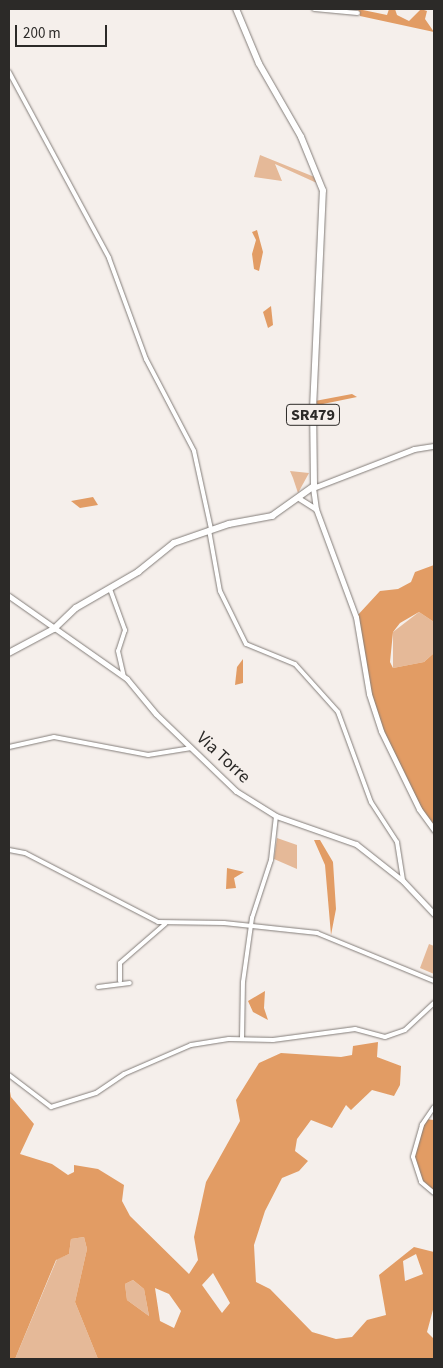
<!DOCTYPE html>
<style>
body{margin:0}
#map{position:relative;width:443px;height:1368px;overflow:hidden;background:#f5efeb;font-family:"Source Sans 3",sans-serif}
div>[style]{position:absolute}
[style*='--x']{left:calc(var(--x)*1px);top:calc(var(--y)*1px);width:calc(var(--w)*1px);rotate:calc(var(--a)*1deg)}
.green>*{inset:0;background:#e5b998}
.forest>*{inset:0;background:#e29c64}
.roads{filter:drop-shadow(0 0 1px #837d79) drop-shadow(0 0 1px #837d79)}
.street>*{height:4px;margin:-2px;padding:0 2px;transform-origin:2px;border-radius:2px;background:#fff}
.secondary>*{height:5px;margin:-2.5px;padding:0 2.5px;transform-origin:2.5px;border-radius:2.5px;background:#fff}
.primary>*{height:5.5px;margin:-2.75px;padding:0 2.75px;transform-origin:2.75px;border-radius:2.75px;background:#fff}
span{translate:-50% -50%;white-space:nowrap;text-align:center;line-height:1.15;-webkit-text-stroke:5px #f5efeb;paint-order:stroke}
.shield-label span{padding:1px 4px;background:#f5efeb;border:1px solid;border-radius:4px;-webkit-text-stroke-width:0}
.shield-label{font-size:16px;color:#2c2a28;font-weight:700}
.street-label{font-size:18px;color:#2c2a28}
.frame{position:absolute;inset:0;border:10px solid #2c2a28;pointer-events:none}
.scale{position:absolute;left:15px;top:25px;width:92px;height:22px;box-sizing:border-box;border:2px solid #2c2a28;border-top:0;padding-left:6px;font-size:15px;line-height:18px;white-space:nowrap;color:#2c2a28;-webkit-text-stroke:4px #f5efeb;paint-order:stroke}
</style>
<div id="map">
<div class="green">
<div style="clip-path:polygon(260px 155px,317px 178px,319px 184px,275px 164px,282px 181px,254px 177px)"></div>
<div style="clip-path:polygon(290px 471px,309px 473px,298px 493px,293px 478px)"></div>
<div style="clip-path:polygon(419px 612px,434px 622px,434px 653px,424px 662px,393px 668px,393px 632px)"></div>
<div style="clip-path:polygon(277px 838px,297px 845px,297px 869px,274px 859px)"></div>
<div style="clip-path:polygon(429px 944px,434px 946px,434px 974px,420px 968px)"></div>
<div style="clip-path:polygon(84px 1237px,87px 1249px,75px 1302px,98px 1359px,15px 1359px,57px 1259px,69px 1254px,71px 1239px)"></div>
<div style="clip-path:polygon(133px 1280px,144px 1289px,149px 1316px,127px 1300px,125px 1284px)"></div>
</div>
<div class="forest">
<div style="clip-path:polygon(358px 9px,387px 15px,389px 9px,395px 9px,397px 15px,409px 21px,421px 9px,427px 11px,425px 19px,434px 32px,360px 16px)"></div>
<div style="clip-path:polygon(257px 230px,263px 252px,259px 271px,254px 269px,252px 254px,256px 240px,252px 232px)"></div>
<div style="clip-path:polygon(271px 306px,273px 325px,268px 328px,263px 312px)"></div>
<div style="clip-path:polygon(352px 394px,357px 397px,318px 405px,315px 401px)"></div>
<div style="clip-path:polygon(93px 497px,98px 505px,80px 508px,71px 501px)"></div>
<div style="clip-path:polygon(434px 565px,434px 622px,419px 612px,400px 623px,393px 632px,390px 662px,393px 668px,424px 662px,434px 653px,434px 830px,392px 755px,369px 694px,356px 617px,380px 591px,398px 589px,411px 582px,415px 572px)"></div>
<div style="clip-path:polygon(243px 659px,243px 683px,235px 685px,237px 667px)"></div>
<div style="clip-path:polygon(314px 840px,320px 840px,333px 862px,336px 909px,331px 935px,325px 865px)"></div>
<div style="clip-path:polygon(227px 868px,244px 872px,234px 878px,236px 888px,226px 889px)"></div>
<div style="clip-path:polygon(265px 991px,264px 1008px,268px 1020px,253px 1012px,248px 1001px)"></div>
<div style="clip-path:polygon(evenodd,378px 1042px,377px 1057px,401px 1066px,400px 1085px,394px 1096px,372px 1090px,351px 1110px,346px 1105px,332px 1128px,311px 1120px,297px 1139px,295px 1151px,308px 1161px,299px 1171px,282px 1178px,265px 1211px,254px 1245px,256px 1282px,270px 1289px,312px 1332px,336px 1339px,352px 1337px,367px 1320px,386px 1315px,379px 1275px,414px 1247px,434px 1252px,434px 1306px,427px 1332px,434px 1339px,434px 1359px,98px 1359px,75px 1302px,87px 1249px,84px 1237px,71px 1239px,69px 1254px,56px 1260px,15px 1359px,9px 1359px,9px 1086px,11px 1097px,34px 1124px,20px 1154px,52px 1164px,68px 1175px,74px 1172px,74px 1165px,98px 1169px,124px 1185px,122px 1201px,130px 1216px,189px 1274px,198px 1260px,194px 1237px,206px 1182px,240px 1121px,236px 1100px,259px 1063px,281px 1053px,341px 1057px,352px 1055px,353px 1046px,378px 1042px,416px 1254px,423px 1274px,405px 1281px,403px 1261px,416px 1254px,378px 1042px,213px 1273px,230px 1303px,222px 1313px,202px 1285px,213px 1273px,378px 1042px,133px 1280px,144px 1289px,149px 1316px,127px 1300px,125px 1284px,133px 1280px,378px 1042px,155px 1288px,169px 1294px,181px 1311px,174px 1328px,160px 1321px,155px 1288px)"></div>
<div style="clip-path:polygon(425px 1119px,434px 1120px,434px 1193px,424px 1185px,413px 1157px)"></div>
</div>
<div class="roads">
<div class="street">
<div style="--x:314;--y:9;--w:44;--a:5.2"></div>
<div style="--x:9;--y:72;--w:211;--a:61.7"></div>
<div style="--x:109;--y:258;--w:108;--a:69.9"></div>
<div style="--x:146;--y:359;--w:104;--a:62.4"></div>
<div style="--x:194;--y:451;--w:80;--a:77.7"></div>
<div style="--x:209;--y:530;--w:62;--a:79.8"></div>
<div style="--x:220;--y:591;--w:59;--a:63.9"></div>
<div style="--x:246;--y:644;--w:53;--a:22.2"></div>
<div style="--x:295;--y:664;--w:64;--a:48.1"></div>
<div style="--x:338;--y:712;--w:96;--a:69.9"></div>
<div style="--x:371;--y:802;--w:48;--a:57"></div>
<div style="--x:397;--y:842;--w:39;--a:81"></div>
<div style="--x:110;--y:589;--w:44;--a:69.9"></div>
<div style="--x:125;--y:630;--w:22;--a:108"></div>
<div style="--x:118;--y:651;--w:26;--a:77"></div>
<div style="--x:9;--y:747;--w:46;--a:-12.5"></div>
<div style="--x:54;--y:737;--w:96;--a:10.8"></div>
<div style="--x:148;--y:755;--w:44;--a:-9.2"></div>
<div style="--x:9;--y:850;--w:16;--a:11"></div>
<div style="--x:25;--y:853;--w:150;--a:27.4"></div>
<div style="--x:158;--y:922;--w:66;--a:0.9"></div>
<div style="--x:224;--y:923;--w:94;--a:6.1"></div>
<div style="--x:317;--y:933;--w:126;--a:22.3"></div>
<div style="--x:120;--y:981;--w:18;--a:-90"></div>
<div style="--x:120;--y:963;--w:60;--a:-40.9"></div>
<div style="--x:98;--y:987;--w:32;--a:-7"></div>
<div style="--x:242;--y:1038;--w:56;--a:-89"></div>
<div style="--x:243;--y:982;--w:65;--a:-82"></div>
<div style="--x:252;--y:918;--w:61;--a:-71.9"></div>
<div style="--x:271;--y:860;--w:44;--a:-83.5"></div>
<div style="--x:9;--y:1075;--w:53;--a:37.3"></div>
<div style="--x:51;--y:1107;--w:47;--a:-17.3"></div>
<div style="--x:96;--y:1093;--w:34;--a:-34"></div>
<div style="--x:124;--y:1074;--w:73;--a:-23.4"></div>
<div style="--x:191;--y:1045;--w:38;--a:-9"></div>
<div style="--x:229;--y:1039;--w:44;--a:1.3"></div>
<div style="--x:273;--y:1040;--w:83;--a:-7.6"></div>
<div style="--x:355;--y:1029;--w:31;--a:15"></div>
<div style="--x:385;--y:1037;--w:21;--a:-19"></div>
<div style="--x:405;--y:1030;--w:40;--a:-43"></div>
<div style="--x:434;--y:1107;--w:22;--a:124"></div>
<div style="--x:422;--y:1125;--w:33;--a:106"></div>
<div style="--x:413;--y:1157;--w:26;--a:72"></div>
<div style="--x:421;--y:1182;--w:17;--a:40"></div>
</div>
<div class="secondary">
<div style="--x:300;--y:499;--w:19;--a:32"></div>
<div style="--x:316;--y:509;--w:115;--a:69.7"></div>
<div style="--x:356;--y:617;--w:78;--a:80.4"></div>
<div style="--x:369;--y:694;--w:39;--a:72"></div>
<div style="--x:381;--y:731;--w:87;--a:64"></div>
<div style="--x:419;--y:809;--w:26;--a:54"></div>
<div style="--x:316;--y:509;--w:21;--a:-98"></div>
<div style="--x:313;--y:488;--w:108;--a:-21.1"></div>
<div style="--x:414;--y:449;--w:20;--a:-9"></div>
<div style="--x:9;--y:596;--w:144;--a:35.1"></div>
<div style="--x:127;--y:679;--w:45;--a:50.4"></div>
<div style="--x:156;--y:714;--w:111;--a:43.9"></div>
<div style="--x:236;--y:791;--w:47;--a:32"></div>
<div style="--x:276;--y:816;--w:85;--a:19.3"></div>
<div style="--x:356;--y:844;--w:60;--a:38.2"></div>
<div style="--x:403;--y:881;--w:45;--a:46.8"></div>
</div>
<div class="primary">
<div style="--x:9;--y:653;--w:51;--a:-28.1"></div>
<div style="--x:54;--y:629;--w:30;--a:-44"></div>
<div style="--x:76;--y:608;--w:72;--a:-30.1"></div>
<div style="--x:138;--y:572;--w:46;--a:-38.9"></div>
<div style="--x:174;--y:543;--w:58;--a:-19.1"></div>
<div style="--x:229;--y:524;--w:44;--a:-10.5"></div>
<div style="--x:272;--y:516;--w:52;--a:-35.5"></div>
<div style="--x:314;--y:486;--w:77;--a:-90.7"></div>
<div style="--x:313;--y:409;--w:218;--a:-87.4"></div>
<div style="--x:323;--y:191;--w:58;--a:-112.2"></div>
<div style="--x:301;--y:137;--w:84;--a:-119.9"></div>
<div style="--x:259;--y:64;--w:60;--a:-112.7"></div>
</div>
</div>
<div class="shield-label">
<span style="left:313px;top:415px">SR479</span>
</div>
<div class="street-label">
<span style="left:223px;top:758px;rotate:43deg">Via Torre</span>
</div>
<div class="frame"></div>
<div class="scale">200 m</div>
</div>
